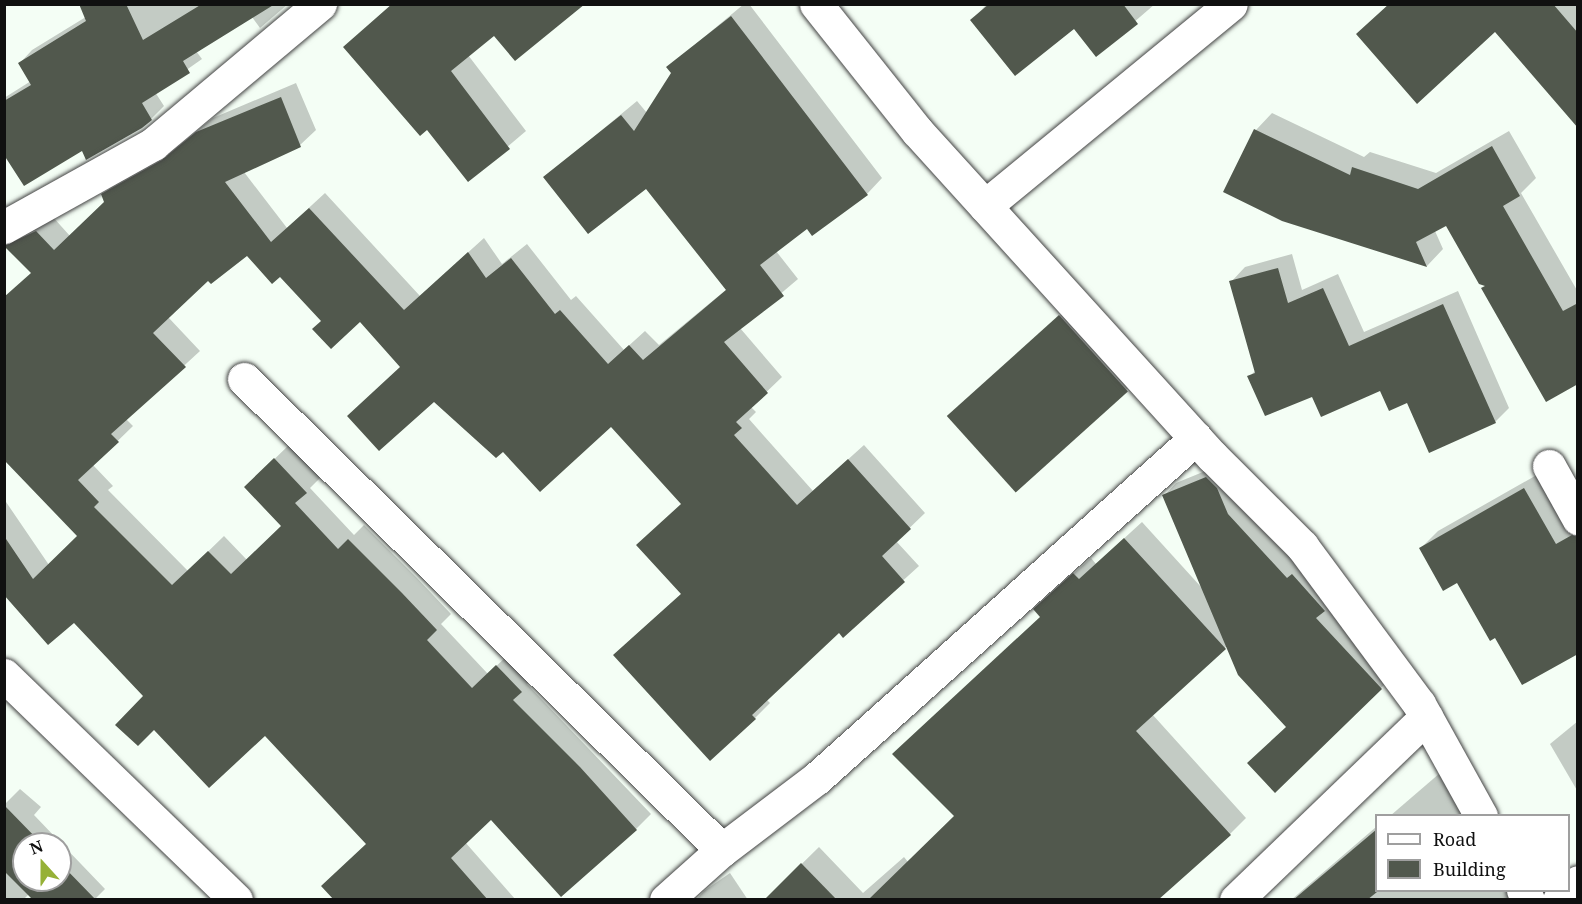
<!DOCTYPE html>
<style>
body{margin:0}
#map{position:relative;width:1582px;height:904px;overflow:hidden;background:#f4fef5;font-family:"Noto Serif",serif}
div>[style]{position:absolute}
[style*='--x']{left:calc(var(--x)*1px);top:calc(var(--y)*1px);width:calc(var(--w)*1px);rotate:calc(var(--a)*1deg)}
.shadow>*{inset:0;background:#0003}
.building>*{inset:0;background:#51584d;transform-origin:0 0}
.path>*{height:4px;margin-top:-2px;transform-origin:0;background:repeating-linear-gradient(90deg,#323232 0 6px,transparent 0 9px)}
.roads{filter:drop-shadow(0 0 2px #434343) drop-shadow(0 0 2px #434343)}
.minor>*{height:33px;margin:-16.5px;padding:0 16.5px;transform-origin:16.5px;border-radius:16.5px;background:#fff}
span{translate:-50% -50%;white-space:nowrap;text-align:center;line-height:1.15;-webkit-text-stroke:6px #fff;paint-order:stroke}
.frame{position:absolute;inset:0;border:6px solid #101010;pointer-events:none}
.legend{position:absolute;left:1375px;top:814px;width:195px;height:78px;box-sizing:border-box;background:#fff;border:2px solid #9f9f9f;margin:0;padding:8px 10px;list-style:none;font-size:18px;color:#101010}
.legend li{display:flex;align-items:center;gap:12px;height:30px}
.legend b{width:30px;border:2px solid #9f9f9f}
.north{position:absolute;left:12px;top:832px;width:60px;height:60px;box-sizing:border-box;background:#fff;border:2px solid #9f9f9f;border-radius:50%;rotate:339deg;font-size:16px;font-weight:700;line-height:24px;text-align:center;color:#101010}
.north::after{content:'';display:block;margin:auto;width:21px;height:27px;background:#96b137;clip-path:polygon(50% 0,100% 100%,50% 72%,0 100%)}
</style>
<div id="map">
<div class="shadow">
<div style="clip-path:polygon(107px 4px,288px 4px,260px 28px,252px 17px,196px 51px,202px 59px,155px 92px,164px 106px,151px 119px,82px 149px,4px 154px,4px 98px,31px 81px,20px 63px,32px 50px)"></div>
<div style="clip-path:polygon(392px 4px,468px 55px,526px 131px,468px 180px,428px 128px,345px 47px)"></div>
<div style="clip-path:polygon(744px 4px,749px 4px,882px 178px,867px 194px,807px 227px,776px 251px,798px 279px,740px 328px,782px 377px,751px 407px,756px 412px,749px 419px,813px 491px,864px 445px,925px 513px,896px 541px,919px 566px,843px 635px,839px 631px,766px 699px,770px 703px,755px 718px,630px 640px,682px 593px,683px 503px,611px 425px,503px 450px,402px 366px,360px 320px,323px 321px,280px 275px,247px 254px,209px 279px,168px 317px,200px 351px,126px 419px,133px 426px,93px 465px,113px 486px,108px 490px,188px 571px,224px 536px,247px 560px,283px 526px,261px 472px,290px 444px,321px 477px,310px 488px,354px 535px,364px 525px,417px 578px,451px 614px,441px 624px,488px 674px,512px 651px,536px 676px,527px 684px,651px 814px,636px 829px,491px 818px,465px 842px,516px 900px,336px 900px,368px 843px,265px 734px,145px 696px,74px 621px,4px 593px,4px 499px,49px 565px,79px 536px,32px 272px,7px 246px,21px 231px,52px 216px,70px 236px,106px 202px,103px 195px,118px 180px,179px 145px,213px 118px,296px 83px,316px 130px,300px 145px,244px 172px,287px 228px,325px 193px,420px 296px,484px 238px,502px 264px,527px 244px,571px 300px,576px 296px,624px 350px,645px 331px,659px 345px,727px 289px,647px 187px,545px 177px,637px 101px,647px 113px,673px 73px,668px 67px)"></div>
<div style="clip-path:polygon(987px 4px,1155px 4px,1096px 55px,1074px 27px,972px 20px)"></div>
<div style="clip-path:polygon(1389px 4px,1578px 4px,1578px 125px,1495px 30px,1358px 34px)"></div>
<div style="clip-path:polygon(1272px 113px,1364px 157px,1370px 152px,1436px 173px,1509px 131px,1536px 178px,1521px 193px,1578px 292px,1578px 382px,1483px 288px,1486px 285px,1447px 224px,1435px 231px,1443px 249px,1427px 266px,1282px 219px,1225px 192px,1256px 130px)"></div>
<div style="clip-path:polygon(1292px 254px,1302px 290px,1338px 274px,1364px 332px,1458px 291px,1509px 408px,1495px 422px,1407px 401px,1381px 389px,1313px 395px,1249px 377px,1256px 370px,1231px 282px,1245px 267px)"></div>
<div style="clip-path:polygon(1076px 300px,1144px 374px,1015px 488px,968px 403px)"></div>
<div style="clip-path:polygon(1220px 465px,1393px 676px,1381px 688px,1287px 726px,1227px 646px,1152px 714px,1246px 818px,1230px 834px,1156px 900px,765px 900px,819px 847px,863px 893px,904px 857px,908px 862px,956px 815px,1052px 593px,1091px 558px,1096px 564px,1142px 522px,1202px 588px,1164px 496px,1176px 483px)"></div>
<div style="clip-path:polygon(1542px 472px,1578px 526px,1578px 652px,1496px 636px,1457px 581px,1421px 548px,1438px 531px)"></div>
<div style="clip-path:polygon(1578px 721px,1578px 792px,1550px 744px)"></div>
<div style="clip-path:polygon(1440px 773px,1476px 816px,1390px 816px)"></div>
<div style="clip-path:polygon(evenodd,20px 789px,41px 807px,34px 815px,105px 889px,94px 900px,29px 894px,23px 900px,4px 900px,4px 805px,20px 789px,24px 844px,60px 844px,60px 880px,24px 880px,24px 844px)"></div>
<div style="clip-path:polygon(1376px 827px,1376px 890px,1540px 890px,1547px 900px,1291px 900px)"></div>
<div style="clip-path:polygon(730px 873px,748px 900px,696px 900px,704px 891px)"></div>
</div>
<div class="building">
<div style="clip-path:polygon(79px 4px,126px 4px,143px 40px,202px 4px,275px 4px,183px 61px,190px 73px,142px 103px,152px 120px,142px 128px,86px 160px,82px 151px,24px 186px,4px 155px,4px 101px,31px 85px,18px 63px,86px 21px)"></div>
<div style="clip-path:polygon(392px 4px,585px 4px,515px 61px,494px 36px,451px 71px,510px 149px,468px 182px,427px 130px,420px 136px,343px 47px)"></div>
<div style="clip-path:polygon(989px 4px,1123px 4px,1138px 24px,1096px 57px,1074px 29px,1015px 76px,970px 20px)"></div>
<div style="clip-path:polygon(1389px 4px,1553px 4px,1578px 33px,1578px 128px,1495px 32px,1417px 104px,1356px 34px)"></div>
<div style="clip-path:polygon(731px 16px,868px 195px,812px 236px,807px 229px,760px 265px,784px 296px,724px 342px,768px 393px,736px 422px,742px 428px,734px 435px,797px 505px,848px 459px,911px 529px,882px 556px,905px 582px,843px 638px,839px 633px,752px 715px,756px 719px,710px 761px,613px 655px,681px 594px,636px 545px,681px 504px,611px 427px,540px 492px,503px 452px,496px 458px,434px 402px,379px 451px,347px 416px,400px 367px,360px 322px,331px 349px,312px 329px,321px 321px,280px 277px,272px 284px,247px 256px,211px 284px,208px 281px,153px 333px,186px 367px,111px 434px,119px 442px,78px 480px,99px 502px,94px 507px,172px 585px,208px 551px,231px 574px,281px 526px,244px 487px,274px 458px,307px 493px,295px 503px,338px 549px,348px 539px,402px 593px,437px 630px,427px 640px,472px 688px,496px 665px,522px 692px,513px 700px,580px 767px,637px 830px,561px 897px,491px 820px,451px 858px,488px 900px,334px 900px,321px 886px,366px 844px,265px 736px,209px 788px,154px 730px,138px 746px,115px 725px,143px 696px,74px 623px,48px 645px,4px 595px,4px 536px,33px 579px,77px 536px,4px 460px,4px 297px,31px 273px,4px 246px,36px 231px,54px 250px,104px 202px,101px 194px,162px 160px,196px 132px,281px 97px,301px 147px,225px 182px,271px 242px,309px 208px,404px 310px,468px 252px,486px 278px,511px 258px,555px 314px,560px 310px,608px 364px,629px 345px,643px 360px,726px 290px,646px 189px,588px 234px,543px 177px,621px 115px,634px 131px,671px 73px,666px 67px)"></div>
<div style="clip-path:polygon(1254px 129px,1350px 175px,1352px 167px,1418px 189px,1492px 146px,1520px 196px,1503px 206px,1563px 311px,1578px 303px,1578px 384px,1546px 402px,1481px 288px,1485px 286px,1479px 284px,1446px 226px,1416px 242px,1427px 267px,1282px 221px,1223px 192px)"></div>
<div style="clip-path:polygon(1278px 268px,1288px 303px,1323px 288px,1349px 346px,1443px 304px,1496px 423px,1429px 453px,1407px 403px,1389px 411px,1380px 391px,1321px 417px,1312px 397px,1265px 416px,1247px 376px,1255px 373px,1229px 281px)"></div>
<div style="left:1059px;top:315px;width:103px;height:151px;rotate:48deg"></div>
<div style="clip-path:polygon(1206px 477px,1217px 488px,1228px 514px,1287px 578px,1292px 574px,1325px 611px,1316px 618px,1382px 689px,1275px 793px,1247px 763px,1286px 727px,1238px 675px,1162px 495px)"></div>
<div style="clip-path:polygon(1524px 488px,1556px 544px,1572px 535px,1578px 537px,1578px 654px,1522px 685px,1495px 638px,1490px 641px,1457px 583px,1443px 591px,1419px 548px)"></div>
<div style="clip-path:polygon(1124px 538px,1226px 649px,1136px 731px,1231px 835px,1158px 900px,868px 900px,954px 816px,892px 754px,1040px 617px,1033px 609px,1073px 573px,1079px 579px)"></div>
<div style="clip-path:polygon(4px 805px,42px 844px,24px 844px,24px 880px,60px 880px,60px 863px,96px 900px,33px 900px,4px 871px)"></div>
<div style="clip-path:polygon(1377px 829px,1377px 892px,1367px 900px,1293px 900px)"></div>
<div style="clip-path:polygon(801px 863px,837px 900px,764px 900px)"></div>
</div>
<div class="path">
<div style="--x:4;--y:899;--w:2;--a:27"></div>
</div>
<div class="roads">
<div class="minor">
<div style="--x:816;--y:4;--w:162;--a:51.5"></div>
<div style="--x:917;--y:131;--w:440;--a:47.8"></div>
<div style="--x:1213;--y:457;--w:126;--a:45"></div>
<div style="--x:1302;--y:546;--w:197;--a:53.5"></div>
<div style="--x:1419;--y:704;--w:128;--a:61"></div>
<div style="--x:985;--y:206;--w:318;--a:-39.4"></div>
<div style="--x:4;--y:227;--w:171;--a:-29.1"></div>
<div style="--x:153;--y:144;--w:218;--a:-40"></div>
<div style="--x:244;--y:379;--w:671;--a:44.58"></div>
<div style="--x:1549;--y:466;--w:60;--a:60.9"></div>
<div style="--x:4;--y:675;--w:323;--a:44.1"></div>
<div style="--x:1523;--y:890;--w:11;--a:63"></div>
<div style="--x:666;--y:900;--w:75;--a:-41.8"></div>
<div style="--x:722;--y:850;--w:119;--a:-37.2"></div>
<div style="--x:817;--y:778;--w:509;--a:-41.9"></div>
<div style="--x:1236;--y:900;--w:264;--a:-43.9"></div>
<div style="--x:1559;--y:900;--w:26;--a:-43"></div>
</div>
</div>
<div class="frame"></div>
<ul class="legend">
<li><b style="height:8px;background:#fff"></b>Road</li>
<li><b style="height:16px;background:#51584d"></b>Building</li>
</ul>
<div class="north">N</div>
</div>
